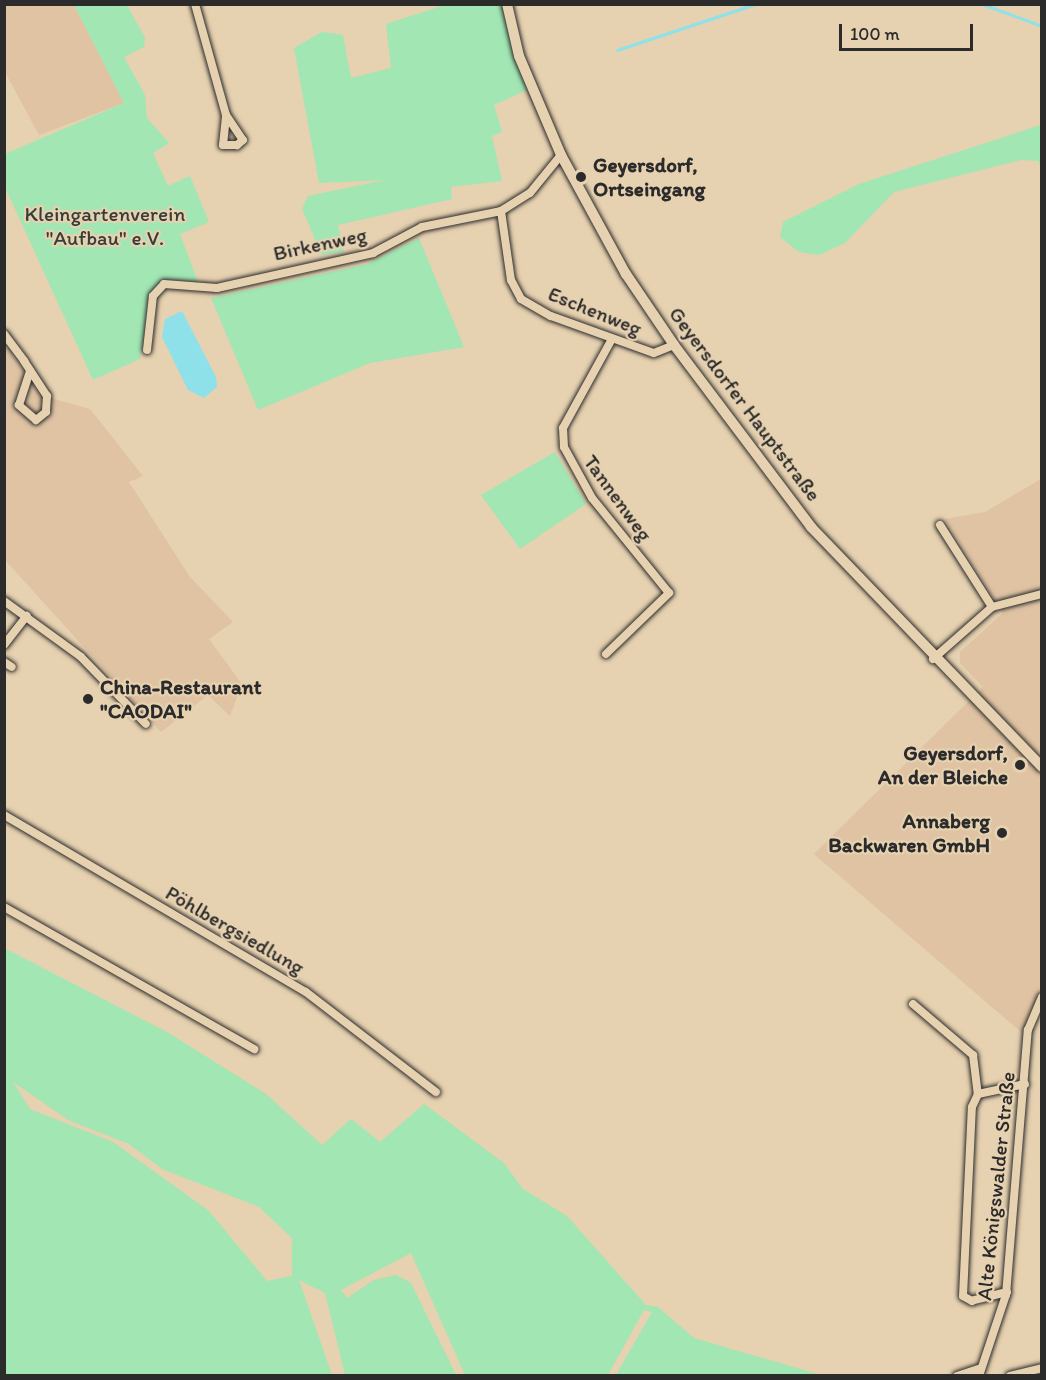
<!DOCTYPE html>
<meta charset="utf-8">
<style>
body{margin:0}
#map{position:relative;width:1046px;height:1380px;overflow:hidden;background:#e6d1b0;font-family:Itim,sans-serif}
div>[style]{position:absolute}
[style*='--x']{left:calc(var(--x)*1px);top:calc(var(--y)*1px);width:calc(var(--w)*1px);rotate:calc(var(--a)*1deg)}
.built>*{inset:0;background:#dfc3a3}
.green>*{inset:0;background:#a1e6b3}
.water>*{inset:0;background:#8fe1e9}
.stream>*{height:3px;margin:-1.5px;padding:0 1.5px;transform-origin:1.5px;border-radius:1.5px;background:#8fe1e9}
.roads{filter:drop-shadow(0 0 2px #2b2b2b) drop-shadow(0 0 2px #2b2b2b)}
.minor>*{height:8px;margin:-4px;padding:0 4px;transform-origin:4px;border-radius:4px;background:#e6d1b0}
.secondary>*{height:10px;margin:-5px;padding:0 5px;transform-origin:5px;border-radius:5px;background:#e6d1b0}
.dots>*{width:16px;height:16px;translate:-50% -50%;box-sizing:border-box;border:3px solid #e6d1b0;border-radius:50%}
span{translate:-50% -50%;white-space:nowrap;text-align:center;line-height:1.15;-webkit-text-stroke:4.5px #e6d1b0;paint-order:stroke}
.poi-label{font-size:21px;color:#2b2b2b;font-weight:700}
.left{translate:0 -50%;text-align:left}
.right{translate:-100% -50%;text-align:right}
.park-label{font-size:21px;color:#373e39}
.street-label{font-size:21px;color:#2b2b2b}
.frame{position:absolute;inset:0;border:6px solid #2b2b2b;pointer-events:none}
.scale{position:absolute;left:839px;top:24px;width:134px;height:27px;box-sizing:border-box;border:3px solid #2b2b2b;border-top:0;padding-left:8px;font-size:18px;line-height:21px;white-space:nowrap;color:#2b2b2b;-webkit-text-stroke:4px #e6d1b0;paint-order:stroke}
</style>
<div id="map">
<div class="built">
<div style="clip-path:polygon(4px 5px,74px 5px,124px 103px,39px 135px,5px 72px)"></div>
<div style="clip-path:polygon(4px 342px,40px 395px,90px 409px,143px 476px,129px 482px,190px 577px,233px 622px,209px 639px,242px 684px,230px 716px,208px 695px,161px 732px,5px 560px)"></div>
<div style="clip-path:polygon(1041px 479px,1042px 986px,1022px 1033px,814px 854px,983px 687px,960px 663px,960px 652px,1003px 613px,945px 519px,985px 512px)"></div>
</div>
<div class="green">
<div style="clip-path:polygon(74px 5px,127px 5px,145px 38px,144px 47px,124px 57px,145px 95px,147px 118px,169px 143px,153px 153px,168px 186px,190px 176px,209px 222px,180px 234px,198px 282px,172px 280px,158px 286px,151px 296px,140px 359px,93px 380px,5px 187px,5px 154px,124px 103px)"></div>
<div style="clip-path:polygon(445px 5px,503px 5px,527px 90px,494px 105px,502px 132px,492px 136px,502px 181px,451px 187px,452px 199px,338px 225px,344px 252px,322px 255px,302px 209px,308px 196px,385px 180px,319px 183px,294px 48px,322px 32px,343px 35px,351px 78px,391px 68px,386px 24px)"></div>
<div style="clip-path:polygon(1041px 125px,1041px 168px,1038px 161px,1021px 160px,894px 192px,845px 243px,819px 255px,799px 252px,780px 237px,783px 222px,859px 184px)"></div>
<div style="clip-path:polygon(419px 238px,464px 347px,370px 363px,258px 410px,211px 298px,367px 264px)"></div>
<div style="clip-path:polygon(555px 452px,586px 504px,520px 549px,481px 495px)"></div>
<div style="clip-path:polygon(evenodd,4px 948px,167px 1032px,266px 1094px,322px 1145px,351px 1119px,380px 1142px,424px 1104px,504px 1163px,523px 1189px,567px 1216px,646px 1305px,658px 1307px,694px 1338px,821px 1375px,616px 1375px,652px 1312px,644px 1310px,608px 1375px,465px 1375px,411px 1253px,341px 1290px,347px 1298px,374px 1280px,396px 1275px,411px 1283px,456px 1375px,345px 1375px,325px 1293px,299px 1280px,332px 1375px,5px 1375px,4px 948px,13px 1082px,70px 1121px,129px 1144px,162px 1169px,259px 1207px,292px 1238px,292px 1276px,267px 1281px,208px 1210px,113px 1142px,30px 1109px,13px 1082px)"></div>
</div>
<div class="water">
<div style="clip-path:polygon(182px 311px,216px 377px,217px 387px,204px 398px,188px 390px,162px 337px,165px 319px)"></div>
</div>
<div class="stream">
<div style="--x:982;--y:4;--w:64;--a:20.1"></div>
<div style="--x:617;--y:50;--w:145;--a:-18.4"></div>
</div>
<div class="roads">
<div class="minor">
<div style="--x:195;--y:4;--w:115;--a:74.4"></div>
<div style="--x:226;--y:115;--w:30;--a:56"></div>
<div style="--x:243;--y:140;--w:8;--a:140"></div>
<div style="--x:237;--y:145;--w:14;--a:180"></div>
<div style="--x:223;--y:145;--w:30;--a:-84"></div>
<div style="--x:501;--y:211;--w:70;--a:81.8"></div>
<div style="--x:511;--y:280;--w:21;--a:62"></div>
<div style="--x:521;--y:299;--w:34;--a:30"></div>
<div style="--x:551;--y:316;--w:109;--a:19.8"></div>
<div style="--x:654;--y:353;--w:22;--a:-22"></div>
<div style="--x:4;--y:334;--w:34;--a:53"></div>
<div style="--x:24;--y:361;--w:42;--a:56.7"></div>
<div style="--x:47;--y:396;--w:16;--a:94"></div>
<div style="--x:46;--y:412;--w:13;--a:141"></div>
<div style="--x:36;--y:420;--w:23;--a:-139"></div>
<div style="--x:19;--y:405;--w:36;--a:-72"></div>
<div style="--x:147;--y:350;--w:54;--a:-83.7"></div>
<div style="--x:153;--y:296;--w:16;--a:-47"></div>
<div style="--x:164;--y:284;--w:53;--a:4.3"></div>
<div style="--x:217;--y:288;--w:160;--a:-12.6"></div>
<div style="--x:373;--y:253;--w:55;--a:-28"></div>
<div style="--x:422;--y:227;--w:81;--a:-11.4"></div>
<div style="--x:501;--y:211;--w:34;--a:-32"></div>
<div style="--x:530;--y:193;--w:49;--a:-50.8"></div>
<div style="--x:940;--y:525;--w:97;--a:57.6"></div>
<div style="--x:4;--y:601;--w:95;--a:36"></div>
<div style="--x:81;--y:657;--w:93;--a:45.9"></div>
<div style="--x:4;--y:645;--w:37;--a:-52"></div>
<div style="--x:606;--y:654;--w:88;--a:-44.1"></div>
<div style="--x:669;--y:593;--w:122;--a:-129"></div>
<div style="--x:592;--y:498;--w:58;--a:-118.8"></div>
<div style="--x:564;--y:447;--w:19;--a:-93"></div>
<div style="--x:563;--y:428;--w:102;--a:-61.2"></div>
<div style="--x:933;--y:659;--w:79;--a:-41.4"></div>
<div style="--x:992;--y:607;--w:52;--a:-14.6"></div>
<div style="--x:4;--y:662;--w:9;--a:32"></div>
<div style="--x:4;--y:815;--w:350;--a:30.4"></div>
<div style="--x:306;--y:992;--w:164;--a:37.6"></div>
<div style="--x:4;--y:907;--w:288;--a:29.6"></div>
<div style="--x:913;--y:1004;--w:79;--a:40.4"></div>
<div style="--x:973;--y:1055;--w:39;--a:83"></div>
<div style="--x:1007;--y:1292;--w:36;--a:166"></div>
<div style="--x:972;--y:1301;--w:10;--a:-151"></div>
<div style="--x:963;--y:1296;--w:189;--a:-87.3"></div>
<div style="--x:972;--y:1107;--w:14;--a:-65"></div>
<div style="--x:978;--y:1094;--w:48;--a:-12"></div>
<div style="--x:957;--y:1376;--w:23;--a:-18"></div>
<div style="--x:979;--y:1376;--w:85;--a:-71.6"></div>
<div style="--x:1006;--y:1295;--w:266;--a:-85.3"></div>
<div style="--x:1028;--y:1030;--w:36;--a:-67"></div>
<div style="--x:1010;--y:1376;--w:33;--a:-14"></div>
</div>
<div class="secondary">
<div style="--x:507;--y:4;--w:53;--a:77"></div>
<div style="--x:519;--y:56;--w:108;--a:67"></div>
<div style="--x:561;--y:155;--w:136;--a:61.4"></div>
<div style="--x:626;--y:274;--w:86;--a:55.9"></div>
<div style="--x:674;--y:345;--w:228;--a:53"></div>
<div style="--x:811;--y:527;--w:333;--a:46.1"></div>
</div>
</div>
<div class="dots">
<div style="left:581px;top:177px;background:#2b2b2b"></div>
<div style="left:88px;top:699px;background:#2b2b2b"></div>
<div style="left:1020px;top:765px;background:#2b2b2b"></div>
<div style="left:1002px;top:833px;background:#2b2b2b"></div>
</div>
<div class="poi-label">
<span class="left" style="left:593px;top:177px">Geyersdorf,<br>Ortseingang</span>
<span class="left" style="left:100px;top:699px">China-Restaurant<br>"CAODAI"</span>
<span class="right" style="left:1008px;top:765px">Geyersdorf,<br>An der Bleiche</span>
<span class="right" style="left:990px;top:833px">Annaberg<br>Backwaren GmbH</span>
</div>
<div class="park-label">
<span style="left:105px;top:226px">Kleingartenverein<br>"Aufbau" e.V.</span>
</div>
<div class="street-label">
<span style="left:320px;top:244px;rotate:-12deg">Birkenweg</span>
<span style="left:595px;top:311px;rotate:22deg">Eschenweg</span>
<span style="left:745px;top:404px;rotate:53deg">Geyersdorfer Hauptstraße</span>
<span style="left:618px;top:498px;rotate:54deg">Tannenweg</span>
<span style="left:235px;top:930px;rotate:30deg">Pöhlbergsiedlung</span>
<span style="left:996px;top:1186px;rotate:-84deg">Alte Königswalder Straße</span>
</div>
<div class="frame"></div>
<div class="scale">100 m</div>
</div>
